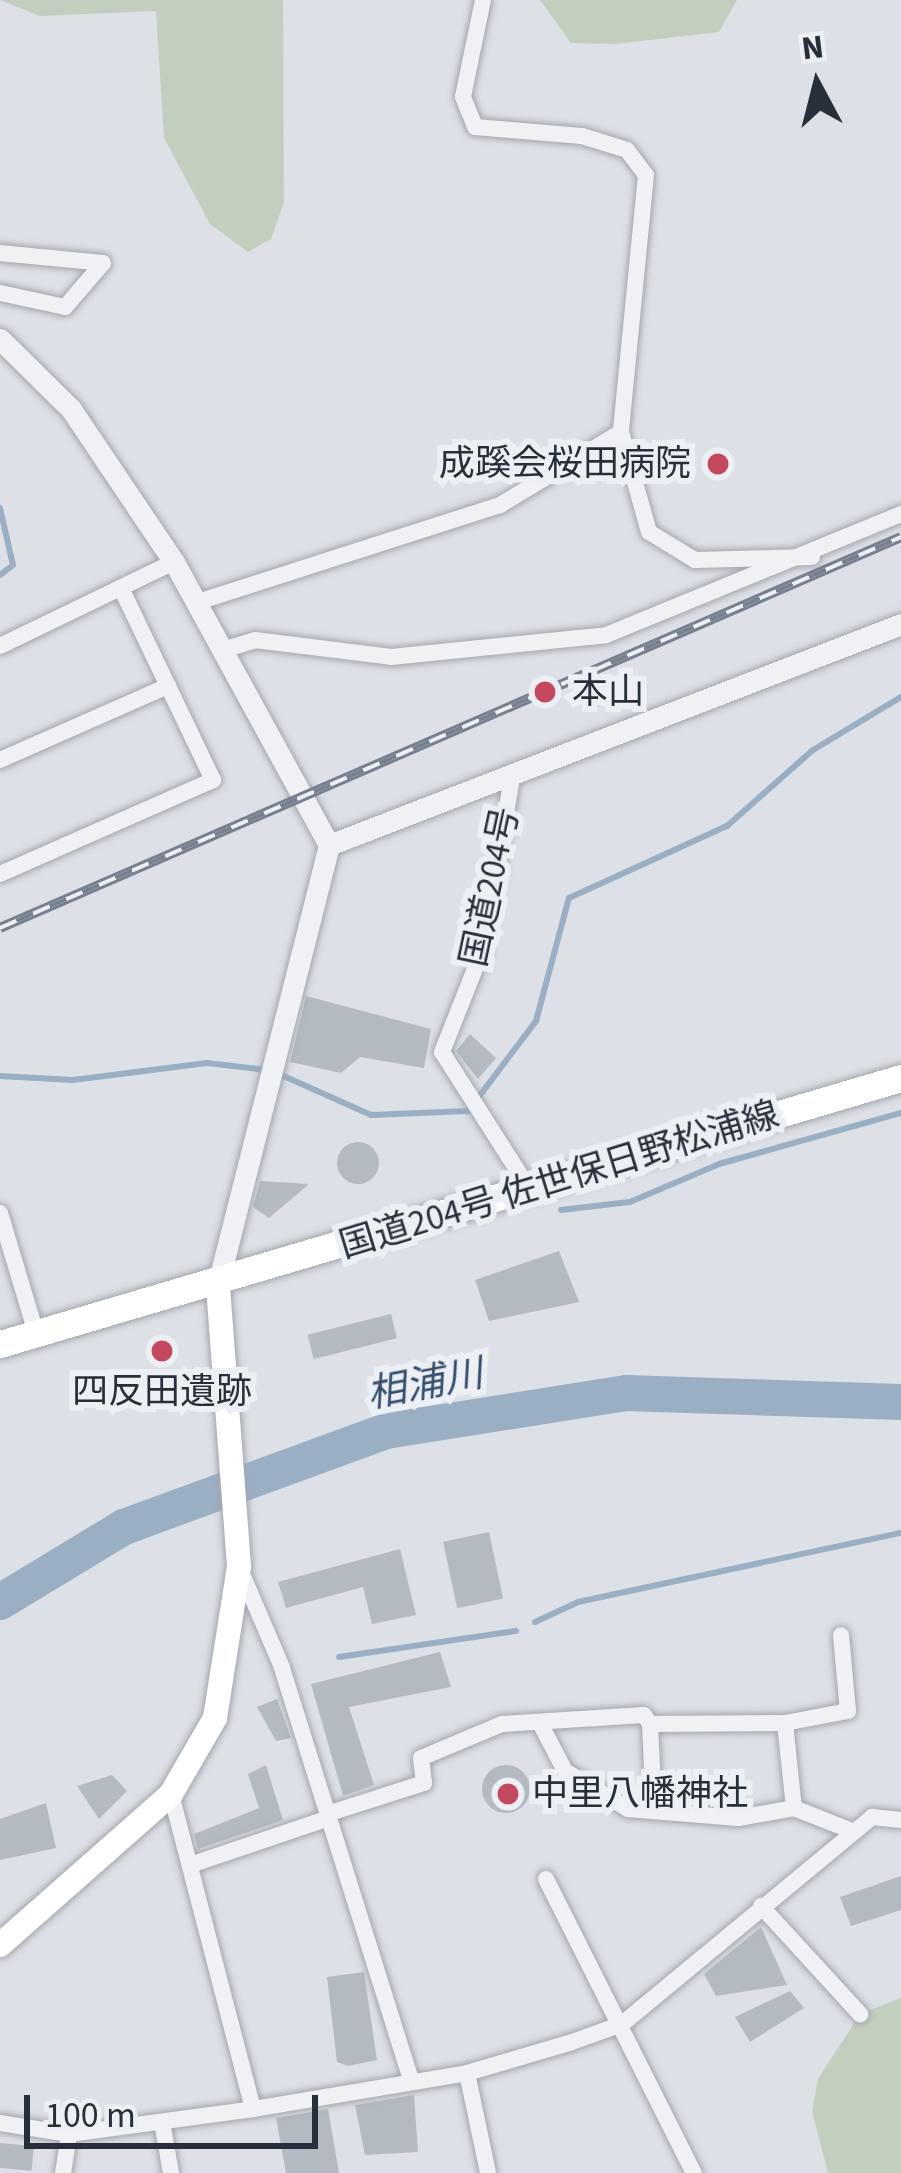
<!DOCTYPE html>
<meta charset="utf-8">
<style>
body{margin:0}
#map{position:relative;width:901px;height:2173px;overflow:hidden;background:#dde0e6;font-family:"Source Sans 3","Noto Sans JP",sans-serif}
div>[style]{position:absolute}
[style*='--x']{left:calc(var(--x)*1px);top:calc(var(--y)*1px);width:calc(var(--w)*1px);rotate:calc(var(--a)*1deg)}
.green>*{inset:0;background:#c3cfbe}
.stream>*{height:6px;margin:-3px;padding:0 3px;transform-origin:3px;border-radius:3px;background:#9aafc4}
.river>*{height:36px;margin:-18px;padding:0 18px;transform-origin:18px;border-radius:18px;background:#9aafc4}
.building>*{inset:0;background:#b4bac2;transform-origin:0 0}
.round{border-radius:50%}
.roads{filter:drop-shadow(0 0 3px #a3a7af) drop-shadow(0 0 3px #a3a7af)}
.minor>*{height:16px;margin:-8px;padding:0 8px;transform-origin:8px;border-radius:8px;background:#eff1f4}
.tertiary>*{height:21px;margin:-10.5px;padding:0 10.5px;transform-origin:10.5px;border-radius:10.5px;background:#eff1f4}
.primary>*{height:24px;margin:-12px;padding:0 12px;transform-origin:12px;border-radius:12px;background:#fff}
.trunk>*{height:27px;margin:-13.5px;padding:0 13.5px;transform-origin:13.5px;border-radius:13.5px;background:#fff}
.rail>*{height:10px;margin-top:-5px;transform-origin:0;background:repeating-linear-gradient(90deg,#eceff4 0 18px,#77808e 0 36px);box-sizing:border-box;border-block:3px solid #77808e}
.dots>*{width:33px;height:33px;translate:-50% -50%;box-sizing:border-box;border:6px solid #eceff4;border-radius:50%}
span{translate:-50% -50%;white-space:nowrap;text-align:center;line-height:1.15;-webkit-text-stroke:12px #eceff4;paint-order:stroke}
.poi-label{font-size:36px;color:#272f3b}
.right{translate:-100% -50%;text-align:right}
.left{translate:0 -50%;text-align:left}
.street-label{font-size:36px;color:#272f3b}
.water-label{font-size:39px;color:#344f6c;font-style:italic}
.north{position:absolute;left:757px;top:24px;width:120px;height:120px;-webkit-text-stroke:9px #eceff4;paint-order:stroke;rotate:353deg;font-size:33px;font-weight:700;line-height:48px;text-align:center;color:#272f3b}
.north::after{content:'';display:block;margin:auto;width:42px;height:54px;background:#272f3b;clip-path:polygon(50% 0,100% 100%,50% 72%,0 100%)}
.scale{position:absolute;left:24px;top:2095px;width:294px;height:54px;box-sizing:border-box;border:6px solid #272f3b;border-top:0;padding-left:15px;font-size:36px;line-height:42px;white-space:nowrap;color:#272f3b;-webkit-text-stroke:9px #eceff4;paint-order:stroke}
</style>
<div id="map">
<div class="green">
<div style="clip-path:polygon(0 0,283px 0,284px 202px,271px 239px,248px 252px,210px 224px,164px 138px,156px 11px,40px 16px)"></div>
<div style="clip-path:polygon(540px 0,737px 0,719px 32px,615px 44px,571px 43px)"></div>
<div style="clip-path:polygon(901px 1998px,901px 2173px,828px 2173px,812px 2111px,818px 2079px,860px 2014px)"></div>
</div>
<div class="stream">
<div style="--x:0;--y:508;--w:58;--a:77.2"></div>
<div style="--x:13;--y:565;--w:16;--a:142"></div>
<div style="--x:279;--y:1074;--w:101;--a:24"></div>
<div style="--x:371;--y:1115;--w:97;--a:-2.4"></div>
<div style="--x:468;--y:1111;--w:113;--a:-52.9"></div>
<div style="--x:536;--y:1021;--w:127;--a:-75"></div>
<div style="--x:569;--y:898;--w:174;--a:-24.5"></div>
<div style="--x:727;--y:826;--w:115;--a:-41.5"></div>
<div style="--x:813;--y:750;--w:103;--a:-31.1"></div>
<div style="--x:0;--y:1076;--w:73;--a:3.1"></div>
<div style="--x:73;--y:1080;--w:135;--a:-7.2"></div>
<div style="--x:207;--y:1063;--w:59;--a:6.8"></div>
<div style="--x:561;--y:1210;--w:69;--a:-6.6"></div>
<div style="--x:630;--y:1202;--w:97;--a:-23.1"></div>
<div style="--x:719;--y:1164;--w:189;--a:-15.7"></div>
<div style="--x:535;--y:1622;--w:47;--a:-24.9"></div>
<div style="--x:578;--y:1602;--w:330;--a:-12.1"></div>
<div style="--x:339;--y:1657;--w:179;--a:-8.4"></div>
</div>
<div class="river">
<div style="--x:0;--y:1602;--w:145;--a:-31.2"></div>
<div style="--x:124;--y:1527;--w:279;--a:-20.1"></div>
<div style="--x:386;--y:1431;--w:243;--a:-9"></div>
<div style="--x:626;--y:1393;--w:275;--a:1.9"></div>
</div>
<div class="building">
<div style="clip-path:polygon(306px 996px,431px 1029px,424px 1068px,360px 1057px,341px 1073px,290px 1062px)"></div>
<div style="clip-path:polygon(470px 1034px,496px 1058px,478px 1079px,456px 1051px)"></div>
<div class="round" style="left:337px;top:1142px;width:42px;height:42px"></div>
<div style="clip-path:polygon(260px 1181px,309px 1184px,269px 1218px,253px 1207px)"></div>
<div style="clip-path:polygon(559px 1251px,579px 1302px,489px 1321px,475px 1280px)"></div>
<div style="left:391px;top:1314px;width:25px;height:86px;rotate:76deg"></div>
<div style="left:489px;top:1532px;width:68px;height:47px;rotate:78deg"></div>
<div style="clip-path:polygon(400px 1549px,416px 1615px,372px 1624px,363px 1587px,286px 1608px,278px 1582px)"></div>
<div style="clip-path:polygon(440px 1652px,451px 1687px,349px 1707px,374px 1785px,343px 1796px,311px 1684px)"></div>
<div style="clip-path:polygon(277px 1699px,291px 1738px,276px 1741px,257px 1707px)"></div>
<div class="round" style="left:482px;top:1765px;width:48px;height:48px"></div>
<div style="clip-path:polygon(266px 1765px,283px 1820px,198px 1849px,194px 1834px,259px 1808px,248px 1774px)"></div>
<div style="clip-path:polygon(112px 1775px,127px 1791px,99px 1819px,77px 1786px)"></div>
<div style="clip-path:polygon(46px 1803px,56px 1848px,0 1860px,0 1819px)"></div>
<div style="clip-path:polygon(901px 1876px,901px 1910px,851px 1926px,840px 1897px)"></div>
<div style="clip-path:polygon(761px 1927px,787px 1985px,716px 1996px,704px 1974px)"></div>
<div style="clip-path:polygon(364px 1972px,377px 2060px,348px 2066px,337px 2062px,327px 1977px)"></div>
<div style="clip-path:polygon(790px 1991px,804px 2008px,750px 2042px,735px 2017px)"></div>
<div style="clip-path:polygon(414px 2095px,418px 2152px,365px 2155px,355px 2105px)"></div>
<div style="clip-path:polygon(328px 2109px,339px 2173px,286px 2173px,276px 2118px)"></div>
<div style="left:0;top:2143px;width:34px;height:25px;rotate:5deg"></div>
</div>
<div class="roads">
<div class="minor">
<div style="--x:483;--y:0;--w:99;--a:101.7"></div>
<div style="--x:463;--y:97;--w:32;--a:68"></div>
<div style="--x:475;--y:127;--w:107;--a:4.8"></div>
<div style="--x:582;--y:136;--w:47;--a:17.3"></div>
<div style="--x:627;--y:150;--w:31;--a:53"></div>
<div style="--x:646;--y:175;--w:258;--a:95.6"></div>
<div style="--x:621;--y:432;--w:104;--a:74.4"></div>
<div style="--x:649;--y:532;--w:54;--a:31.3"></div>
<div style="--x:695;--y:560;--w:117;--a:-1.5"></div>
<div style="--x:0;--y:253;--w:103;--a:5.5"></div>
<div style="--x:103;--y:263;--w:58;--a:130.8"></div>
<div style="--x:65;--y:307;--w:66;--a:-167.8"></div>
<div style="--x:198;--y:602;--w:317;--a:-17.8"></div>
<div style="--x:500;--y:505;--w:141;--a:-31.1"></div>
<div style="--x:0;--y:646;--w:193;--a:-25.8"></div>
<div style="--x:226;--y:649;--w:30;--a:-17"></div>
<div style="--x:255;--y:640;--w:137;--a:7.1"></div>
<div style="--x:391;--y:657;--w:216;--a:-5.8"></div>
<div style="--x:606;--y:635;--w:319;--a:-22.3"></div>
<div style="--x:0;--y:760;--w:184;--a:-23.8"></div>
<div style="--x:513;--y:772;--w:182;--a:99.8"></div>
<div style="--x:482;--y:951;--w:109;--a:111.6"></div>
<div style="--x:442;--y:1052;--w:160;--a:57.5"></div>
<div style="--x:0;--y:874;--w:233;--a:-23.8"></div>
<div style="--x:213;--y:780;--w:211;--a:-115.6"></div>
<div style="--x:0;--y:1213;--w:125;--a:73.3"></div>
<div style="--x:239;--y:1567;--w:107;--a:66.8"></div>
<div style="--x:281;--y:1665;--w:435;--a:72.6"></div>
<div style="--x:540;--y:1723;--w:54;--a:62.5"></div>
<div style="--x:565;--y:1771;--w:74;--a:31.1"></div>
<div style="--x:628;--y:1809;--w:110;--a:4.7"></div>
<div style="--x:738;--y:1818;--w:57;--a:-10.1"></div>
<div style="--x:794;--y:1808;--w:62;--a:21.6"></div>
<div style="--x:785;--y:1723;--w:85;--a:84"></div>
<div style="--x:650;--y:1724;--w:85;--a:87.3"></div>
<div style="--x:171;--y:1794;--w:325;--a:75.4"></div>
<div style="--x:327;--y:1814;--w:102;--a:-17.7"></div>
<div style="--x:424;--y:1783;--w:25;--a:-97"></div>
<div style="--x:421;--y:1758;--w:88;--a:-22.8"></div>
<div style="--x:502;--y:1724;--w:142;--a:-3.6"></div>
<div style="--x:644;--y:1715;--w:11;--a:56"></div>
<div style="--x:650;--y:1724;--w:135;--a:-0.4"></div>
<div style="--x:785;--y:1723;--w:64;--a:-10.8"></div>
<div style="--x:848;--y:1711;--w:76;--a:-95.3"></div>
<div style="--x:190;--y:1865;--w:147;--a:-18.7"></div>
<div style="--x:546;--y:1879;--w:329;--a:63.3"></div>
<div style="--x:761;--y:1906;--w:147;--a:47.5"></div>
<div style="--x:467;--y:2073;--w:102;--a:78.1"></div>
<div style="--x:162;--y:2122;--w:52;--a:80"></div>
<div style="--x:0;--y:2123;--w:70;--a:9.1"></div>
<div style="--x:69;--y:2134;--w:186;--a:-7.7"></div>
<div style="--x:253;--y:2109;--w:217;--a:-9.5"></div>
<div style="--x:467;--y:2073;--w:109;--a:-16.4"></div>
<div style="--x:572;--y:2042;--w:53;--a:-19.8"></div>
<div style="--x:622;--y:2024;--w:325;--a:-39.6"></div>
<div style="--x:872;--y:1817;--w:29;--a:6"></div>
<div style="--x:63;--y:2173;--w:39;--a:-81"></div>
</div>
<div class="tertiary">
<div style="--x:0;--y:339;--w:100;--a:44.6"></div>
<div style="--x:71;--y:409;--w:184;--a:56.1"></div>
<div style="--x:174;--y:562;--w:323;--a:61.3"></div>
<div style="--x:329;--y:845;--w:453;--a:104.2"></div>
<div style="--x:329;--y:845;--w:613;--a:-21.12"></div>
</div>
<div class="primary">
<div style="--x:0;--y:1945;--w:228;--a:-41.4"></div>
<div style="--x:171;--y:1794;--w:88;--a:-59.9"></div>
<div style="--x:215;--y:1718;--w:154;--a:-81"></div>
<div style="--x:239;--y:1566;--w:283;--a:-94.3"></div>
</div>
<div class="trunk">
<div style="--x:0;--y:1344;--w:939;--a:-16.45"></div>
</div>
</div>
<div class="rail">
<div style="--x:0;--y:928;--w:982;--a:-23.46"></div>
</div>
<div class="dots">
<div style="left:718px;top:464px;background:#c4485e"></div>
<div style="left:545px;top:692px;background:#c4485e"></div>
<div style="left:162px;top:1351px;background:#c4485e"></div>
<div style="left:508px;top:1794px;background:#c4485e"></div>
</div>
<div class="poi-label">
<span class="right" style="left:691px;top:464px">成蹊会桜田病院</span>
<span class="left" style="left:572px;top:692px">本山</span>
<span style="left:162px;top:1392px">四反田遺跡</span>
<span class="left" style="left:532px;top:1794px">中里八幡神社</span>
</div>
<div class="street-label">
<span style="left:490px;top:887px;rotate:-78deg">国道204号</span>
<span style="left:559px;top:1180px;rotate:-17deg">国道204号 佐世保日野松浦線</span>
</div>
<div class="water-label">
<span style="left:425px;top:1385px;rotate:-11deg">相浦川</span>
</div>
<div class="north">N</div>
<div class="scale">100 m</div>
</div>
